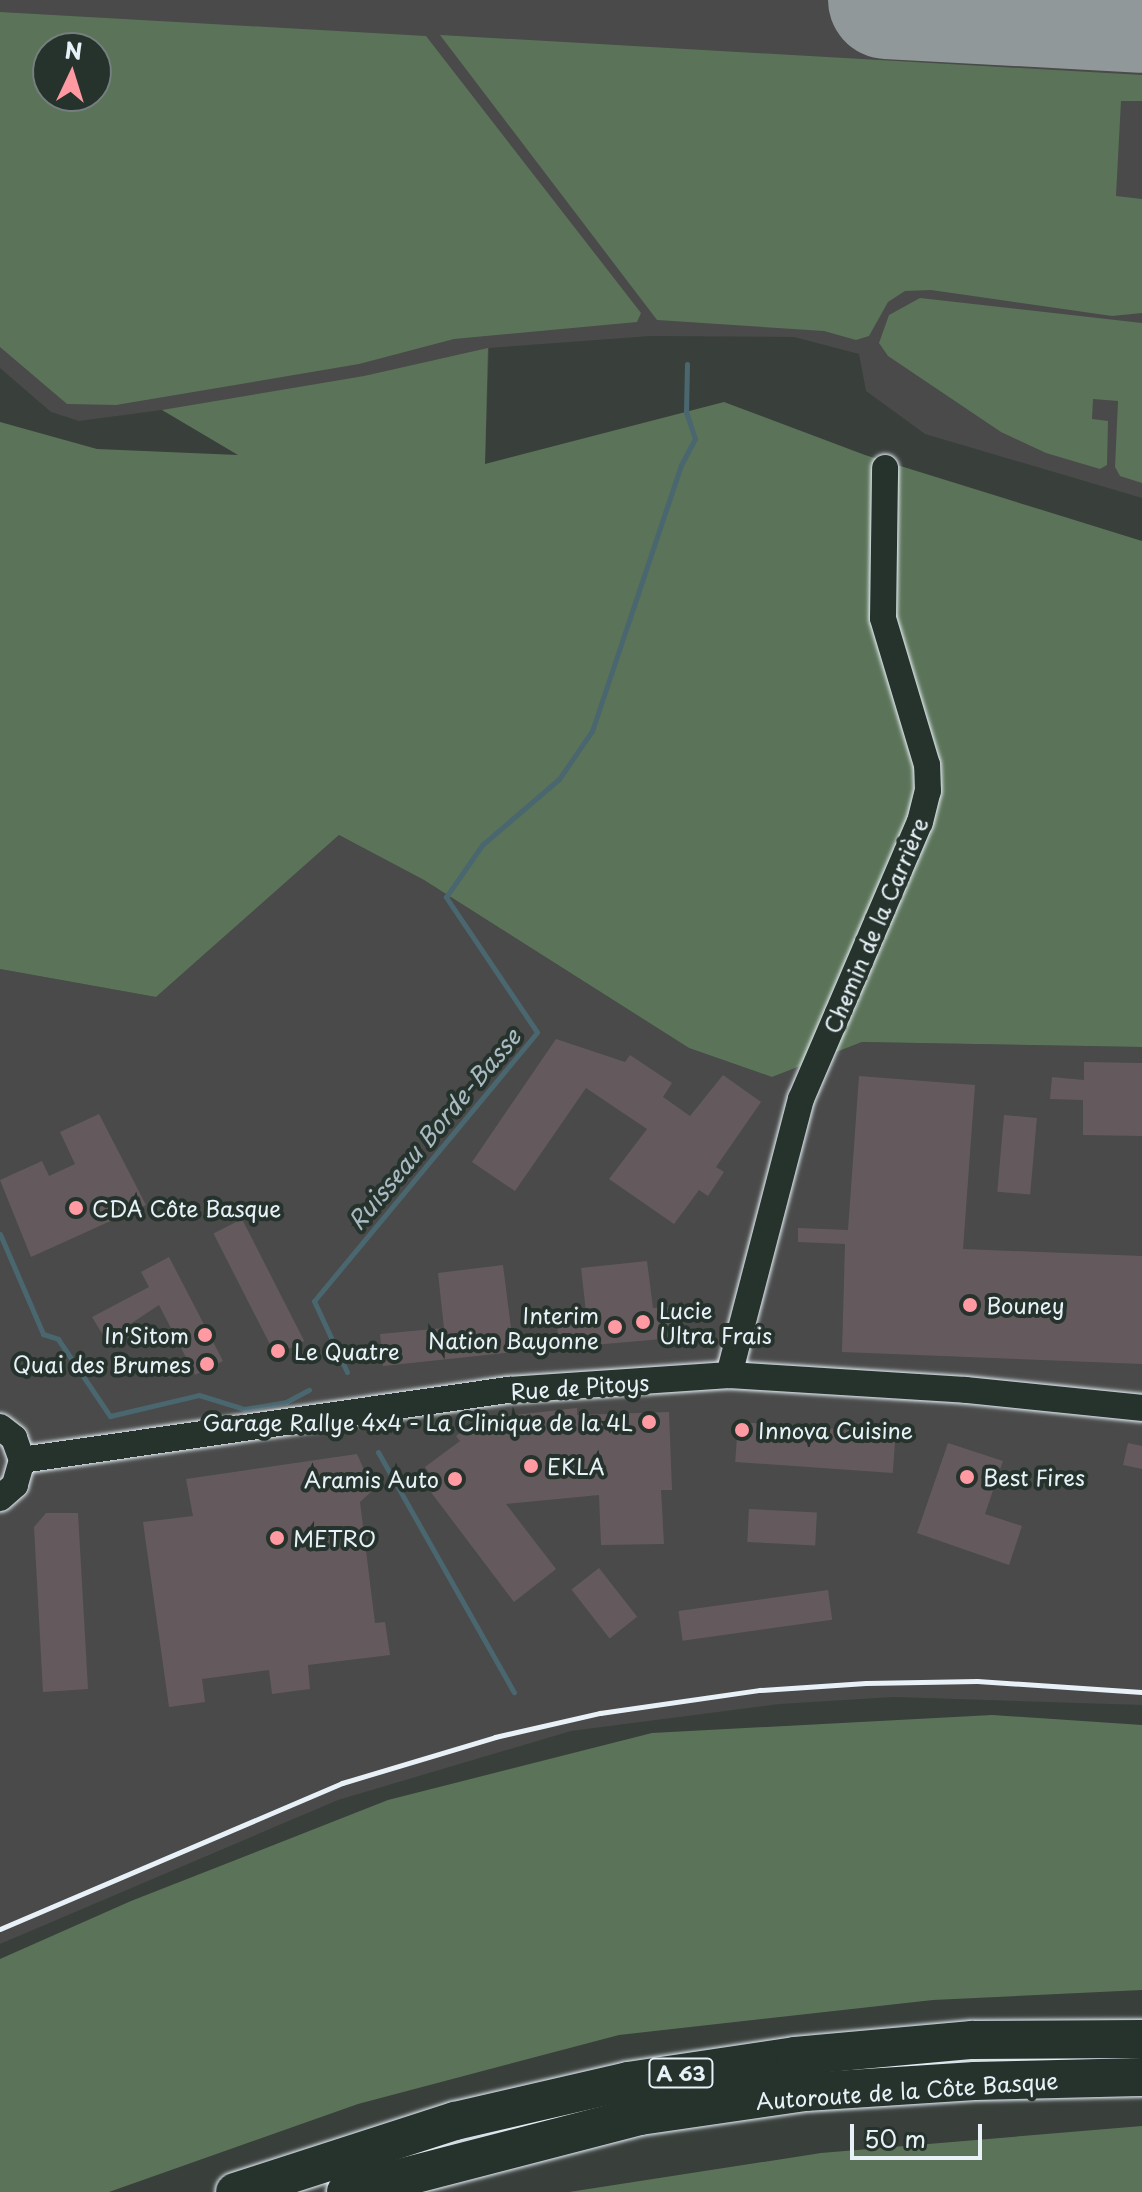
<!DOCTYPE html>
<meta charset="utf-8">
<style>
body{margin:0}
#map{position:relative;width:1142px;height:2192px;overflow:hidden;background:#393f3b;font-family:"Playpen Sans",sans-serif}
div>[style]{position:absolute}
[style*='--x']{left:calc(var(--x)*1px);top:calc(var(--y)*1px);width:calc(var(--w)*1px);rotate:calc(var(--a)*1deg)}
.built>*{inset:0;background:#494a49}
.green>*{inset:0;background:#5b7358}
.stream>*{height:5px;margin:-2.5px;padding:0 2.5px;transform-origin:2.5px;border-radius:2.5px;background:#4a6770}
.runway>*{height:118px;margin:-59px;padding:0 59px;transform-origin:59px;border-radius:59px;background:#90989a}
.building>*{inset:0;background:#645a5d;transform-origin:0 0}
.roads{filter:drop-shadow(0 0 2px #e8f1f8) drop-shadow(0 0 2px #e8f1f8)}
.minor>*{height:26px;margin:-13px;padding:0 13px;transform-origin:13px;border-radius:13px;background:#26332d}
.highway>*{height:38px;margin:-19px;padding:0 19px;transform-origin:19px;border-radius:19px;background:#26332d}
.rail>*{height:5px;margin:-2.5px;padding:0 2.5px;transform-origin:2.5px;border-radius:2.5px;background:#e8f1f8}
.dots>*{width:22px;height:22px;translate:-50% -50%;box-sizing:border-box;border:4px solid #26332d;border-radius:50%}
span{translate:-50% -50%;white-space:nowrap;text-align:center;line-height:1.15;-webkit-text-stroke:8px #26332d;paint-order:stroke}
.shield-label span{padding:2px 6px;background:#26332d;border:2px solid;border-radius:6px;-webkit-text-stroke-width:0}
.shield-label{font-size:20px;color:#e8f1f8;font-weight:700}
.street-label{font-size:22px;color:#e8f1f8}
.poi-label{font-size:22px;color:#e8f1f8}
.left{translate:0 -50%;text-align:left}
.right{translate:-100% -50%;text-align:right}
.water-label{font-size:24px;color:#a9bac2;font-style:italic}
.north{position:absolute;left:32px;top:32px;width:80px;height:80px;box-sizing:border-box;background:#26332d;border:2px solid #747f7e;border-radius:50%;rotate:4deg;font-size:22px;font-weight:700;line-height:32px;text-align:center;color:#e8f1f8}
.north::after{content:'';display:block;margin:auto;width:28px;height:36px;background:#ff9aa2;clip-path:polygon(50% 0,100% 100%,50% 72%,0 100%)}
.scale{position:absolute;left:850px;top:2124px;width:132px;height:36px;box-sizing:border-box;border:4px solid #e8f1f8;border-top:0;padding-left:10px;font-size:24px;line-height:28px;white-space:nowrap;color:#e8f1f8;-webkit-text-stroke:6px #26332d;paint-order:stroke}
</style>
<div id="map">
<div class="built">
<div style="clip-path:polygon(evenodd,0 0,1142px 0,1142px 498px,925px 434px,866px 391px,859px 354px,794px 337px,651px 336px,489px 348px,485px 465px,241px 455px,162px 410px,79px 421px,51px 412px,0 368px,0 0,48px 48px,96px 48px,96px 96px,48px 96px,48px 48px)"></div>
<div style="clip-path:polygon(339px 835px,424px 880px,689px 1048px,772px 1077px,862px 1042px,1142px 1047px,1142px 1705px,894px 1697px,780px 1704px,571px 1731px,338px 1800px,0 1944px,0 969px,156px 997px)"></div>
</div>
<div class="green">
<div style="clip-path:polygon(evenodd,0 12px,426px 36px,641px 313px,637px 322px,454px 339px,359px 364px,116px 405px,67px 404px,0 347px,0 12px,48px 48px,96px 48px,96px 96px,48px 96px,48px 48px)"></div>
<div style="clip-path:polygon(440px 35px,1142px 75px,1142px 101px,1121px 101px,1116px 196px,1142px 199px,1142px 313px,1112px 316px,931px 290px,905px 291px,888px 302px,869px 336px,856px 340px,824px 331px,657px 320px)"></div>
<div style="clip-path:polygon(920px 298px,1142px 323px,1142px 483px,1120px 476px,1115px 467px,1118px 401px,1093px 399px,1092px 419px,1108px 421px,1107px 465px,1100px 469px,1046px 453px,1001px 432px,888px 356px,879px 343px,889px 315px)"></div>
<div style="clip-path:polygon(488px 348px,485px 464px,724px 402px,865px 455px,1142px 541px,1142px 1047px,862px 1042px,772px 1077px,689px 1048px,424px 880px,339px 835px,156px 997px,0 969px,0 422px,97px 449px,238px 455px,162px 410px,364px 376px)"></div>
<div style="clip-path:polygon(992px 1715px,1142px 1725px,1142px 1990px,933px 2000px,619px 2035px,358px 2104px,109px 2192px,0 2192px,0 1959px,131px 1901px,388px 1800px,652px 1733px)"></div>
<div style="clip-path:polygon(1142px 2126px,1142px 2192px,569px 2192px,821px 2153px)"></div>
</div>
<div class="stream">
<div style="--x:0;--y:1234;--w:109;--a:66.7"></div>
<div style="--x:43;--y:1334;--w:16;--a:18"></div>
<div style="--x:58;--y:1339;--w:93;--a:56"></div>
<div style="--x:110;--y:1416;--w:91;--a:-13.3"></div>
<div style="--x:199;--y:1395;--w:47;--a:17.3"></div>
<div style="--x:244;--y:1409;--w:43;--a:-9.5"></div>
<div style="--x:286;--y:1402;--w:26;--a:-28"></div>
<div style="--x:347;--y:1372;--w:78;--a:-114.9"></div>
<div style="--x:314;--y:1301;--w:349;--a:-50.3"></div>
<div style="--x:537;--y:1032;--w:163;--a:-124"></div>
<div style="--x:446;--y:897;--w:63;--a:-55.3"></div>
<div style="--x:482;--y:845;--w:101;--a:-40.6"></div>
<div style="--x:559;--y:779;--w:58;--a:-55.5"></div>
<div style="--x:592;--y:731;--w:280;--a:-71.5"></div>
<div style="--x:681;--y:465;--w:30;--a:-62"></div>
<div style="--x:695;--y:439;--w:28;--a:-108"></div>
<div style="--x:686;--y:412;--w:48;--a:-88.8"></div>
<div style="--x:378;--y:1452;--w:276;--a:60.5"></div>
</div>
<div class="runway">
<div style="--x:887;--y:0;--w:255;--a:3.1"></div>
</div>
<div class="building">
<div style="clip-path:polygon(556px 1039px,625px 1062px,630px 1055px,672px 1083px,663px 1097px,690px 1116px,723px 1075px,761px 1102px,716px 1167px,724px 1172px,708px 1196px,699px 1190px,674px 1224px,609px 1179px,647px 1129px,586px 1088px,515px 1191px,472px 1162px)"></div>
<div style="clip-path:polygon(1084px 1062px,1142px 1063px,1142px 1136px,1083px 1135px,1083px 1100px,1050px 1099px,1052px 1077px,1084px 1080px)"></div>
<div style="clip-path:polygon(859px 1076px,975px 1085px,963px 1249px,1142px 1256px,1142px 1364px,842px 1352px,845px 1244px,798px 1242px,798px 1228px,848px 1230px)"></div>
<div style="clip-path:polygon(99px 1114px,146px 1205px,31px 1257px,0 1180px,42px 1161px,49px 1176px,75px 1164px,60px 1132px)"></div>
<div style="left:1004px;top:1115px;width:33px;height:77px;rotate:5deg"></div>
<div style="left:242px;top:1219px;width:137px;height:32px;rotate:63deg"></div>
<div style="clip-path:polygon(169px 1257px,223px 1361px,195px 1375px,159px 1305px,106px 1340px,92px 1317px,149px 1287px,141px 1272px)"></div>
<div style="clip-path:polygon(647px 1261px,653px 1308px,681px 1306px,685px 1337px,559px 1348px,556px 1315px,586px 1312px,581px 1268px)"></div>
<div style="clip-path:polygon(503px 1265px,514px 1352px,383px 1366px,380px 1334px,444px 1328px,438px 1273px)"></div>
<div style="clip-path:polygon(577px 1408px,577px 1415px,669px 1412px,672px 1490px,661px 1490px,664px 1544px,601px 1545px,599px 1495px,506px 1504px,556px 1569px,514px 1602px,424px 1483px,431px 1476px,425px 1467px,460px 1441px,456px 1436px,478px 1419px)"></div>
<div style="left:738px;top:1422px;width:158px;height:40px;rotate:4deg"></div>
<div style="clip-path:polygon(948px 1443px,1003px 1461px,985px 1514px,1022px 1526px,1009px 1565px,917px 1533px)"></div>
<div style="clip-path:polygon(1128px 1443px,1142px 1446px,1142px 1469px,1123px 1465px)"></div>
<div style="clip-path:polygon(357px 1454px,373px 1490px,360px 1502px,375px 1623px,385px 1622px,390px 1655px,308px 1665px,310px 1689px,272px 1694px,269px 1670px,202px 1679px,205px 1702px,169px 1707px,143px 1522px,193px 1516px,186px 1479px)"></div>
<div style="left:749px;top:1509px;width:68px;height:33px;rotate:3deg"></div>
<div style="clip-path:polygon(46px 1513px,78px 1513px,88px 1689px,43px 1692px,34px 1527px)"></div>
<div style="left:599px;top:1568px;width:62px;height:35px;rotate:52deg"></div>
<div style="left:828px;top:1590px;width:30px;height:151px;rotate:82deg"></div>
</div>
<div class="roads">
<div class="minor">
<div style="--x:729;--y:1375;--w:285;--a:-75.4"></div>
<div style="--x:801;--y:1099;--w:301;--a:-66.8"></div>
<div style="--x:920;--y:822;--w:32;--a:-76"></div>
<div style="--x:928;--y:791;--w:26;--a:-92"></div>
<div style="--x:927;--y:765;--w:153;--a:-106.7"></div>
<div style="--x:883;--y:618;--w:150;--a:-89.2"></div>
<div style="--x:0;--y:1427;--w:18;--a:38"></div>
<div style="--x:14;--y:1438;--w:23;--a:70"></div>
<div style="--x:22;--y:1460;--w:26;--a:106"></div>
<div style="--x:15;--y:1485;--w:20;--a:139"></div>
<div style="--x:22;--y:1460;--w:492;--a:-8.2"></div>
<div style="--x:509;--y:1390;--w:221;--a:-3.9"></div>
<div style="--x:729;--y:1375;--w:237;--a:3.6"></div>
<div style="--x:966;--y:1390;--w:177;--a:5.8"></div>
</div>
<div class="highway">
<div style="--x:235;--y:2192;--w:231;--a:-17.9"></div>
<div style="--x:455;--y:2121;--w:178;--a:-13"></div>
<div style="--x:628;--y:2081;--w:169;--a:-8.5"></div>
<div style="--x:795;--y:2056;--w:178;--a:-5.2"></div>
<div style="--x:972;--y:2040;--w:170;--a:-0.3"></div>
<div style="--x:346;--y:2192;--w:304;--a:-14.5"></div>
<div style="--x:640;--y:2116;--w:167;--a:-8.3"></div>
<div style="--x:805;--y:2092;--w:170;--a:-3.7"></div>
<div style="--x:975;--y:2081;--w:167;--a:-1.4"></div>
</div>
</div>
<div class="rail">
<div style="--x:0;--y:1929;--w:372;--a:-23.1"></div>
<div style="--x:342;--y:1783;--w:160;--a:-16.7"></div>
<div style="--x:495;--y:1737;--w:108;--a:-12.9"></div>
<div style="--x:600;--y:1713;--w:162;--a:-8.2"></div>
<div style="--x:760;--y:1690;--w:106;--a:-3.8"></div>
<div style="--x:866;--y:1683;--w:111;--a:-1"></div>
<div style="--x:977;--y:1681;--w:165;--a:3.8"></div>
</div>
<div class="dots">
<div style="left:76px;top:1208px;background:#ff9aa2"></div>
<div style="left:970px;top:1305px;background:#ff9aa2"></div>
<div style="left:643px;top:1322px;background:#ff9aa2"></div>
<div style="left:615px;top:1327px;background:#ff9aa2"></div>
<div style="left:205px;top:1335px;background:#ff9aa2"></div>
<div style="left:278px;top:1351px;background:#ff9aa2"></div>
<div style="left:207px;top:1364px;background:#ff9aa2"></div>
<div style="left:649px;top:1422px;background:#ff9aa2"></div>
<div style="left:742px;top:1430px;background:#ff9aa2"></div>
<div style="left:531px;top:1466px;background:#ff9aa2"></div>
<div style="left:967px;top:1477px;background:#ff9aa2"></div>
<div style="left:455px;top:1479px;background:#ff9aa2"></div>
<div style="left:277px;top:1538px;background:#ff9aa2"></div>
</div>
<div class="shield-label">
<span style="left:681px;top:2073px">A 63</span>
</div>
<div class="street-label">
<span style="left:875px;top:925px;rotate:-67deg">Chemin de la Carrière</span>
<span style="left:580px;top:1386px;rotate:-4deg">Rue de Pitoys</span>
<span style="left:907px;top:2090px;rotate:-4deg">Autoroute de la Côte Basque</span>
</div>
<div class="poi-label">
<span class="left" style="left:92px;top:1208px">CDA Côte Basque</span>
<span class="left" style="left:986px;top:1305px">Bouney</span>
<span class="left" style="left:659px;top:1322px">Lucie<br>Ultra Frais</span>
<span class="right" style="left:599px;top:1327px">Interim<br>Nation Bayonne</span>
<span class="right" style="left:189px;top:1335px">In'Sitom</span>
<span class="left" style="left:294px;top:1351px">Le Quatre</span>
<span class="right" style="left:191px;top:1364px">Quai des Brumes</span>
<span class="right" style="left:633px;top:1422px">Garage Rallye 4x4 - La Clinique de la 4L</span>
<span class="left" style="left:758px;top:1430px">Innova Cuisine</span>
<span class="left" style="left:547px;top:1466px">EKLA</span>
<span class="left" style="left:983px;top:1477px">Best Fires</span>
<span class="right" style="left:439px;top:1479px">Aramis Auto</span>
<span class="left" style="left:293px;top:1538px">METRO</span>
</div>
<div class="water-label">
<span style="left:434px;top:1129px;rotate:-50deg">Ruisseau Borde-Basse</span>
</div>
<div class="north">N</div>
<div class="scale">50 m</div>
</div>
